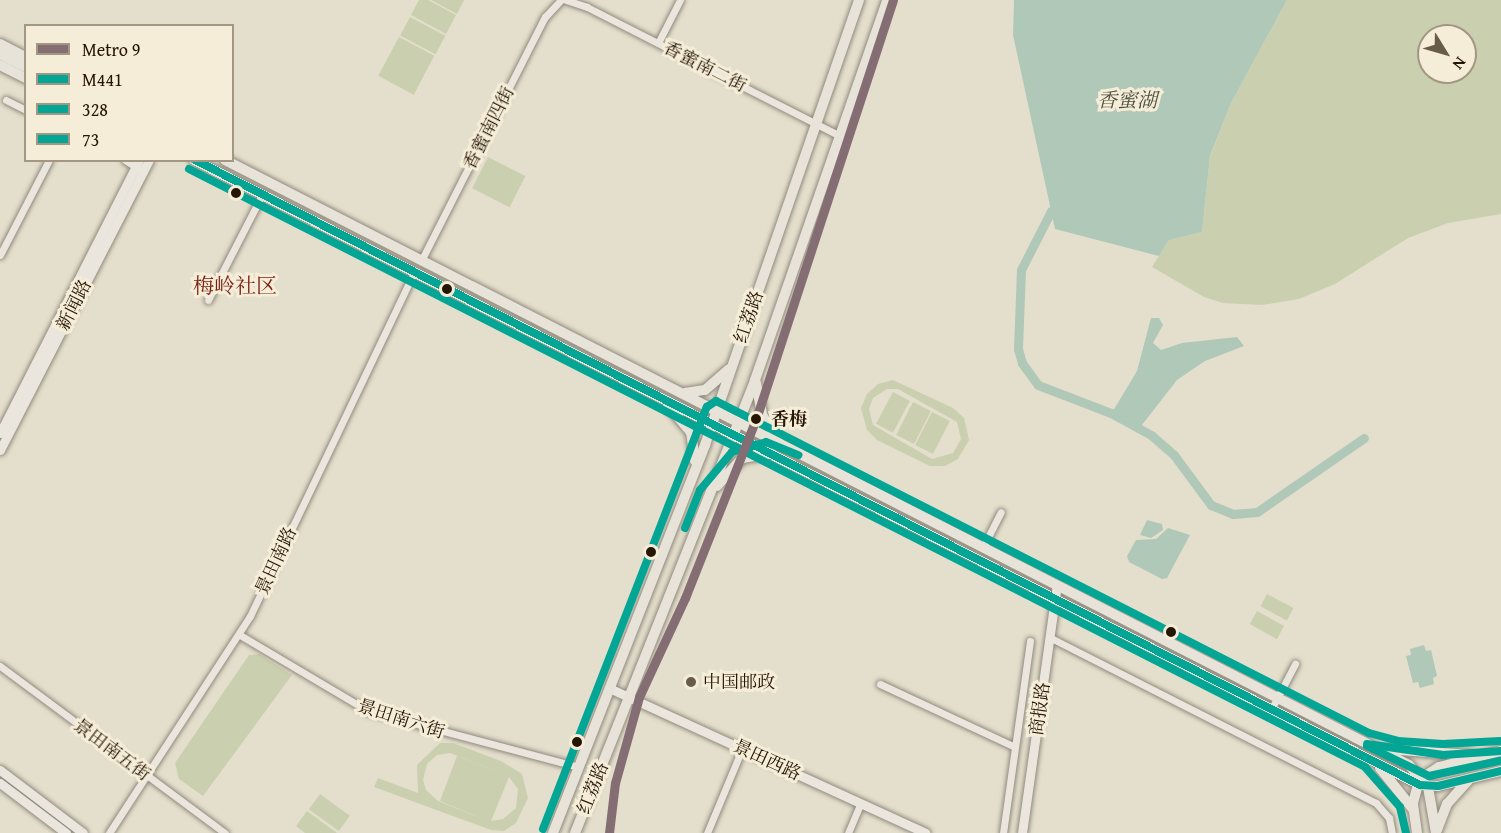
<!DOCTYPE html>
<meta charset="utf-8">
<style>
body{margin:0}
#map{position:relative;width:1501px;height:833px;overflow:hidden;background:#e4decc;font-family:"Gentium Book Plus","Noto Serif SC",serif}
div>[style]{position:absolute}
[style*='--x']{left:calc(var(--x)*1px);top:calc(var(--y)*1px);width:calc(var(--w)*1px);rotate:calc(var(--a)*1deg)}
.green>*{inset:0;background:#cad0af;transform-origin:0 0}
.water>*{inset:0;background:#b0c8b8}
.canal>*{height:9px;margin:-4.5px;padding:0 4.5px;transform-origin:4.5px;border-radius:4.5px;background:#b0c8b8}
.roads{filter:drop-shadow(0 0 2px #908a7e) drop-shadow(0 0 2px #908a7e)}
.street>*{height:7px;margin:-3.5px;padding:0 3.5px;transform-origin:3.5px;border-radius:3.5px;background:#eae6de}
.secondary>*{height:9px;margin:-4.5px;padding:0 4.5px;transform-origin:4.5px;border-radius:4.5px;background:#eae6de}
.primary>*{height:10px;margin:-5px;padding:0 5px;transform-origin:5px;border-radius:5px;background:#e7e3d9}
.bus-1>*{height:8px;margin:-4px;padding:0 4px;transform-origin:4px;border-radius:4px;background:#03a594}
.bus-2>*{height:8px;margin:-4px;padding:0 4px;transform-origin:4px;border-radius:4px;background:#03a594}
.bus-3>*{height:8px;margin:-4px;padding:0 4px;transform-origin:4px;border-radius:4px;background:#03a594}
.metro-1>*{height:9px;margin:-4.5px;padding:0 4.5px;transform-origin:4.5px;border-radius:4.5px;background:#846e74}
.dots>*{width:16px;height:16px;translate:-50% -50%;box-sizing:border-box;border:3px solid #f5edd7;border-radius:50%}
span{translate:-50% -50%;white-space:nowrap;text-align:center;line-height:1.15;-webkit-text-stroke:6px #f5edd7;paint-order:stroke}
.street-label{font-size:18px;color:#251503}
.stop-label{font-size:18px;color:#251503;font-weight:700}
.left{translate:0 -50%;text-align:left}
.poi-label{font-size:18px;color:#251503}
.water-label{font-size:20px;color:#4e5040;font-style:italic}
.quarter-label{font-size:21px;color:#7a1f14}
.legend{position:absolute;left:24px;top:24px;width:210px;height:138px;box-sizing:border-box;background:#f5edd7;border:2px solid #a29782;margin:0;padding:8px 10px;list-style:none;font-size:18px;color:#251503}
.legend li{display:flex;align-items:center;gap:12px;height:30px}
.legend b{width:30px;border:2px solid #a29782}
.north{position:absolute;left:1417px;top:24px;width:60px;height:60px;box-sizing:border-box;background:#f5edd7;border:2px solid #a29782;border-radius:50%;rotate:127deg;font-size:16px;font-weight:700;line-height:24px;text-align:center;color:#251503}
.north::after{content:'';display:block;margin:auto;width:21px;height:27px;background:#685b49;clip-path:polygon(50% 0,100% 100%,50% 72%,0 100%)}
</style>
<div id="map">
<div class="green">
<div style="clip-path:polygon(419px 0,428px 0,456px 15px,446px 34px,411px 15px)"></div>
<div style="clip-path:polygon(431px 0,464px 0,457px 14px)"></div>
<div style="clip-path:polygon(evenodd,1287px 0,1501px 0,1501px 214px,1448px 223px,1408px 238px,1335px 284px,1299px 299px,1262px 305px,1223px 303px,1204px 297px,1152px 267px,1169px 240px,1202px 232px,1210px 157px,1231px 103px,1287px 0,1429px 36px,1465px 36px,1465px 72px,1429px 72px,1429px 36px)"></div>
<div style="left:410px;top:17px;width:40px;height:21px;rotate:28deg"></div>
<div style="left:399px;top:37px;width:40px;height:44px;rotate:28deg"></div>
<div style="left:488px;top:157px;width:42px;height:35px;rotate:27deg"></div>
<div style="clip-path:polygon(evenodd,893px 380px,953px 408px,964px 418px,969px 440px,958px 459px,945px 466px,930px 466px,877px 440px,867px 430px,861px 408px,867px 394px,878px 384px,893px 380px,898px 389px,957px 422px,961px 439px,953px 453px,932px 459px,873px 425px,869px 409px,873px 398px,887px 389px,898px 389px)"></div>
<div style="left:893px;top:392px;width:19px;height:36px;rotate:28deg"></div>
<div style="left:913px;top:402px;width:20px;height:37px;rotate:27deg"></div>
<div style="left:932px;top:412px;width:20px;height:37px;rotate:27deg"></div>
<div style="left:1267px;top:594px;width:30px;height:14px;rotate:28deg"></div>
<div style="left:1257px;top:611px;width:31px;height:15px;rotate:29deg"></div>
<div style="clip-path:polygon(259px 654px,292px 675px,203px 796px,179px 779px,175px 763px,249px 655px)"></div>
<div style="clip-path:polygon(evenodd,440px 743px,453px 743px,501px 761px,522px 774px,528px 798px,516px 823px,504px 831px,491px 830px,374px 787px,378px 778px,418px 793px,417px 765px,440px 743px,450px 753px,509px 776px,457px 756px,440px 801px,488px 821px,438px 801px,426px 790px,423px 780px,427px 764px,437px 755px,450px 753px,440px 743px,509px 777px,518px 789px,516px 808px,503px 819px,491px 821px,509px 777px)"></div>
<div style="left:320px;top:794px;width:37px;height:19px;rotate:36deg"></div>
<div style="clip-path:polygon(307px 811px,337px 833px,305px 833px,296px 826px)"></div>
</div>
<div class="water">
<div style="clip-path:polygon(1014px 0,1287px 0,1231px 103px,1210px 156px,1202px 232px,1169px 240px,1159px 256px,1055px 229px,1013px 35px)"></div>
<div style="clip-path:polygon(1151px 318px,1159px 318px,1163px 325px,1153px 343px,1161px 350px,1182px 343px,1237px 337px,1244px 346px,1205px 361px,1177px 380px,1138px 430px,1110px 416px,1137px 371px)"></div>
<div style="clip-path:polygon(1147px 520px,1162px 524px,1163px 530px,1151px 538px,1140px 535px)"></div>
<div style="clip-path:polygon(1168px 528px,1190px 535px,1167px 578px,1162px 579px,1129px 562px,1127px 556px,1136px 540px,1156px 539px)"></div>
<div style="clip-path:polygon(1424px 645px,1426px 651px,1431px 650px,1437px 676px,1433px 678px,1434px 684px,1420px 688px,1418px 682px,1413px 683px,1406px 656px,1411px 655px,1410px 649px)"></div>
</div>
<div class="canal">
<div style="--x:1051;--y:211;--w:66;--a:117"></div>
<div style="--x:1021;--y:270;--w:79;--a:92.2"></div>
<div style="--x:1018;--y:349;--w:15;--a:74"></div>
<div style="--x:1022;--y:363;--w:27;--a:54"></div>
<div style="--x:1038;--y:385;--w:78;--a:21"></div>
<div style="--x:1111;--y:413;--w:46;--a:28.8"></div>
<div style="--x:1151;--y:435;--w:30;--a:41"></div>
<div style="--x:1174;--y:455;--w:62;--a:53.5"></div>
<div style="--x:1211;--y:505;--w:24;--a:22"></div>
<div style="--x:1233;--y:514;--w:24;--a:-5"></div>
<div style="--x:1257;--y:512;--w:130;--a:-34.7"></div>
</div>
<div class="roads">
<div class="street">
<div style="--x:566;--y:0;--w:22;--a:18"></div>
<div style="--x:587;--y:7;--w:286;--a:27"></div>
<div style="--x:658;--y:43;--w:48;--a:-62.9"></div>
<div style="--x:6;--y:100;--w:22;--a:27"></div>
<div style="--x:125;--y:160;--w:15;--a:32"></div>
<div style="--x:0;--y:255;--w:107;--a:-62.7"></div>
<div style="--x:421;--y:261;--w:274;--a:-63.1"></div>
<div style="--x:545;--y:17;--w:23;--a:-47"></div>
<div style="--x:208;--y:300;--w:118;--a:-62.8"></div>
<div style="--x:983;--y:547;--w:39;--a:-63"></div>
<div style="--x:240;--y:635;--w:149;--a:30.7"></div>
<div style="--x:368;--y:711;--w:217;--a:14.9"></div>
<div style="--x:1049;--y:637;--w:367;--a:26.9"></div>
<div style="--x:1376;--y:803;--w:20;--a:49"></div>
<div style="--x:1389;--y:818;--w:15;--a:79"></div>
<div style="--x:0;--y:666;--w:280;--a:36.6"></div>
<div style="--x:880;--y:684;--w:147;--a:25"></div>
<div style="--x:1272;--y:708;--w:50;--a:-62.4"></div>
<div style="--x:109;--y:833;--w:259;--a:-57"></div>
<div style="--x:250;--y:616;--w:381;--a:-64.5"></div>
<div style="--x:707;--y:833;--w:91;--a:-67.4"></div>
<div style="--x:848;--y:833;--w:33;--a:-67"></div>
<div style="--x:1003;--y:833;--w:194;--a:-82"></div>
</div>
<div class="secondary">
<div style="--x:0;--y:433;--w:306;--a:-63"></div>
<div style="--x:0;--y:450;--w:326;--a:-62.8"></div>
<div style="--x:609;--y:688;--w:348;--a:24.6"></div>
<div style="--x:0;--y:770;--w:104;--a:37.2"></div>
<div style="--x:0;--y:783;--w:83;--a:37.1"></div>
<div style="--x:1022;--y:833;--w:250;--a:-82"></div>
</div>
<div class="primary">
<div style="--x:0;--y:44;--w:29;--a:27"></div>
<div style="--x:0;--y:54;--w:29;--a:27"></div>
<div style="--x:0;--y:65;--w:29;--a:27"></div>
<div style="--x:194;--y:160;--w:1376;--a:27.01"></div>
<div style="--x:1420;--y:785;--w:18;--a:3"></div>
<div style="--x:1438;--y:786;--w:65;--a:-13.4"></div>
<div style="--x:225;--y:160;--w:1330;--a:27.07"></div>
<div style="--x:1409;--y:765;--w:29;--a:49"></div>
<div style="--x:1428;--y:787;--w:47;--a:80.1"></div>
<div style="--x:756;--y:383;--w:33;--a:79"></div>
<div style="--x:762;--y:415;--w:29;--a:56"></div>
<div style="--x:685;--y:393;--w:20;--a:-9"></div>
<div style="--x:705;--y:390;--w:32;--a:-41"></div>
<div style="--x:668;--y:405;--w:35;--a:50"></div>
<div style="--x:691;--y:432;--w:29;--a:82"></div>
<div style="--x:717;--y:486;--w:38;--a:-48"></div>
<div style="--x:742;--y:458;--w:30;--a:-9"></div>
<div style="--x:1385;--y:749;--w:86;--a:4"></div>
<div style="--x:1380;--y:768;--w:53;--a:51.2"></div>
<div style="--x:1437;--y:830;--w:28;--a:-69"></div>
<div style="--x:1447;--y:804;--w:31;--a:-48"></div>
<div style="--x:553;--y:833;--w:417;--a:-68.6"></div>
<div style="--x:705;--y:445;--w:471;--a:-70.9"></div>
<div style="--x:575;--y:833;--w:487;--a:-68.3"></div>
<div style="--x:755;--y:380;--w:402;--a:-70.8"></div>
<div style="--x:1417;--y:833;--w:30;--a:-98"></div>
<div style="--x:1413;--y:803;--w:24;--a:-75"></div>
<div style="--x:1419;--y:780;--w:24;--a:-33"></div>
<div style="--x:1439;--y:767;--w:64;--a:-14.5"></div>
</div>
</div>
<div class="bus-1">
<div style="--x:195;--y:160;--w:1375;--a:27.03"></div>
<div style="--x:1420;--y:785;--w:18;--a:3"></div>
<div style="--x:1438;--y:786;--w:65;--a:-13.4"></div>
<div style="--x:1367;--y:744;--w:77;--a:8.2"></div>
<div style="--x:1443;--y:755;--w:58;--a:-3.9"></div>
</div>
<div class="bus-2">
<div style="--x:189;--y:169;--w:1319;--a:26.95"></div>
<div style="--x:1365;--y:767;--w:53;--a:48.8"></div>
<div style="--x:1400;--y:807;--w:27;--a:77"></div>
</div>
<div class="bus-3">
<div style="--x:685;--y:528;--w:41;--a:-68.5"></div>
<div style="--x:700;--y:490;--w:50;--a:-49.9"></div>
<div style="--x:732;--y:452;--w:35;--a:-16"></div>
<div style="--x:766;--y:442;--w:35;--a:22"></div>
<div style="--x:1367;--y:746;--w:69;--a:25.8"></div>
<div style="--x:1429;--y:776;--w:72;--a:-12.1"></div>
<div style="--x:543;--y:829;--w:453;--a:-68.8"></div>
<div style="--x:707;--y:407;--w:11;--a:-34"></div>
<div style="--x:716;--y:401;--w:733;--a:26.95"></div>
<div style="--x:1369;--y:733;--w:30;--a:15"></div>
<div style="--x:1398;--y:741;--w:45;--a:3.8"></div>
<div style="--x:1443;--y:744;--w:57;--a:-3"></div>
</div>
<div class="metro-1">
<div style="--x:609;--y:833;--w:50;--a:-83.2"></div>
<div style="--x:615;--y:783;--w:89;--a:-74.4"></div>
<div style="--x:639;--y:697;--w:109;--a:-65.1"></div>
<div style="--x:685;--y:598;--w:193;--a:-68.4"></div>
<div style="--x:756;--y:419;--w:441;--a:-71.9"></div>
</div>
<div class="dots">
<div style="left:236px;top:193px;background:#251503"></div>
<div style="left:447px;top:289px;background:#251503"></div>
<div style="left:756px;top:419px;background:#251503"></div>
<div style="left:651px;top:552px;background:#251503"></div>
<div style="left:1171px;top:632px;background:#251503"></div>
<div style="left:691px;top:682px;background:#685b49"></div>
<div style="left:577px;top:742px;background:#251503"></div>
</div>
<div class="street-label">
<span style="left:705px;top:67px;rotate:27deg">香蜜南二街</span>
<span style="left:489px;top:128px;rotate:-63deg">香蜜南四街</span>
<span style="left:74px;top:305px;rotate:-63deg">新闻路</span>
<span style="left:749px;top:317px;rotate:-71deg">红荔路</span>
<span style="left:276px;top:561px;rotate:-65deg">景田南路</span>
<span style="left:1040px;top:709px;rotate:-82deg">商报路</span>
<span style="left:401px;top:719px;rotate:18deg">景田南六街</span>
<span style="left:112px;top:750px;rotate:37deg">景田南五街</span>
<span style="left:767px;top:760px;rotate:25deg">景田西路</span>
<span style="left:593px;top:788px;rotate:-68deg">红荔路</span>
</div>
<div class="stop-label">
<span class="left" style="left:771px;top:419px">香梅</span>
</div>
<div class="poi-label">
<span class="left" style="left:703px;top:682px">中国邮政</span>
</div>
<div class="water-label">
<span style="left:1127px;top:99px">香蜜湖</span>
</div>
<div class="quarter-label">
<span style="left:235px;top:286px">梅岭社区</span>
</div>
<ul class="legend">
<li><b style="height:8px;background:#846e74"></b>Metro 9</li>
<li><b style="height:8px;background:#03a594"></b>M441</li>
<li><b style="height:8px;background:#03a594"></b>328</li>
<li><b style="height:8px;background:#03a594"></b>73</li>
</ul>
<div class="north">N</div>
</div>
